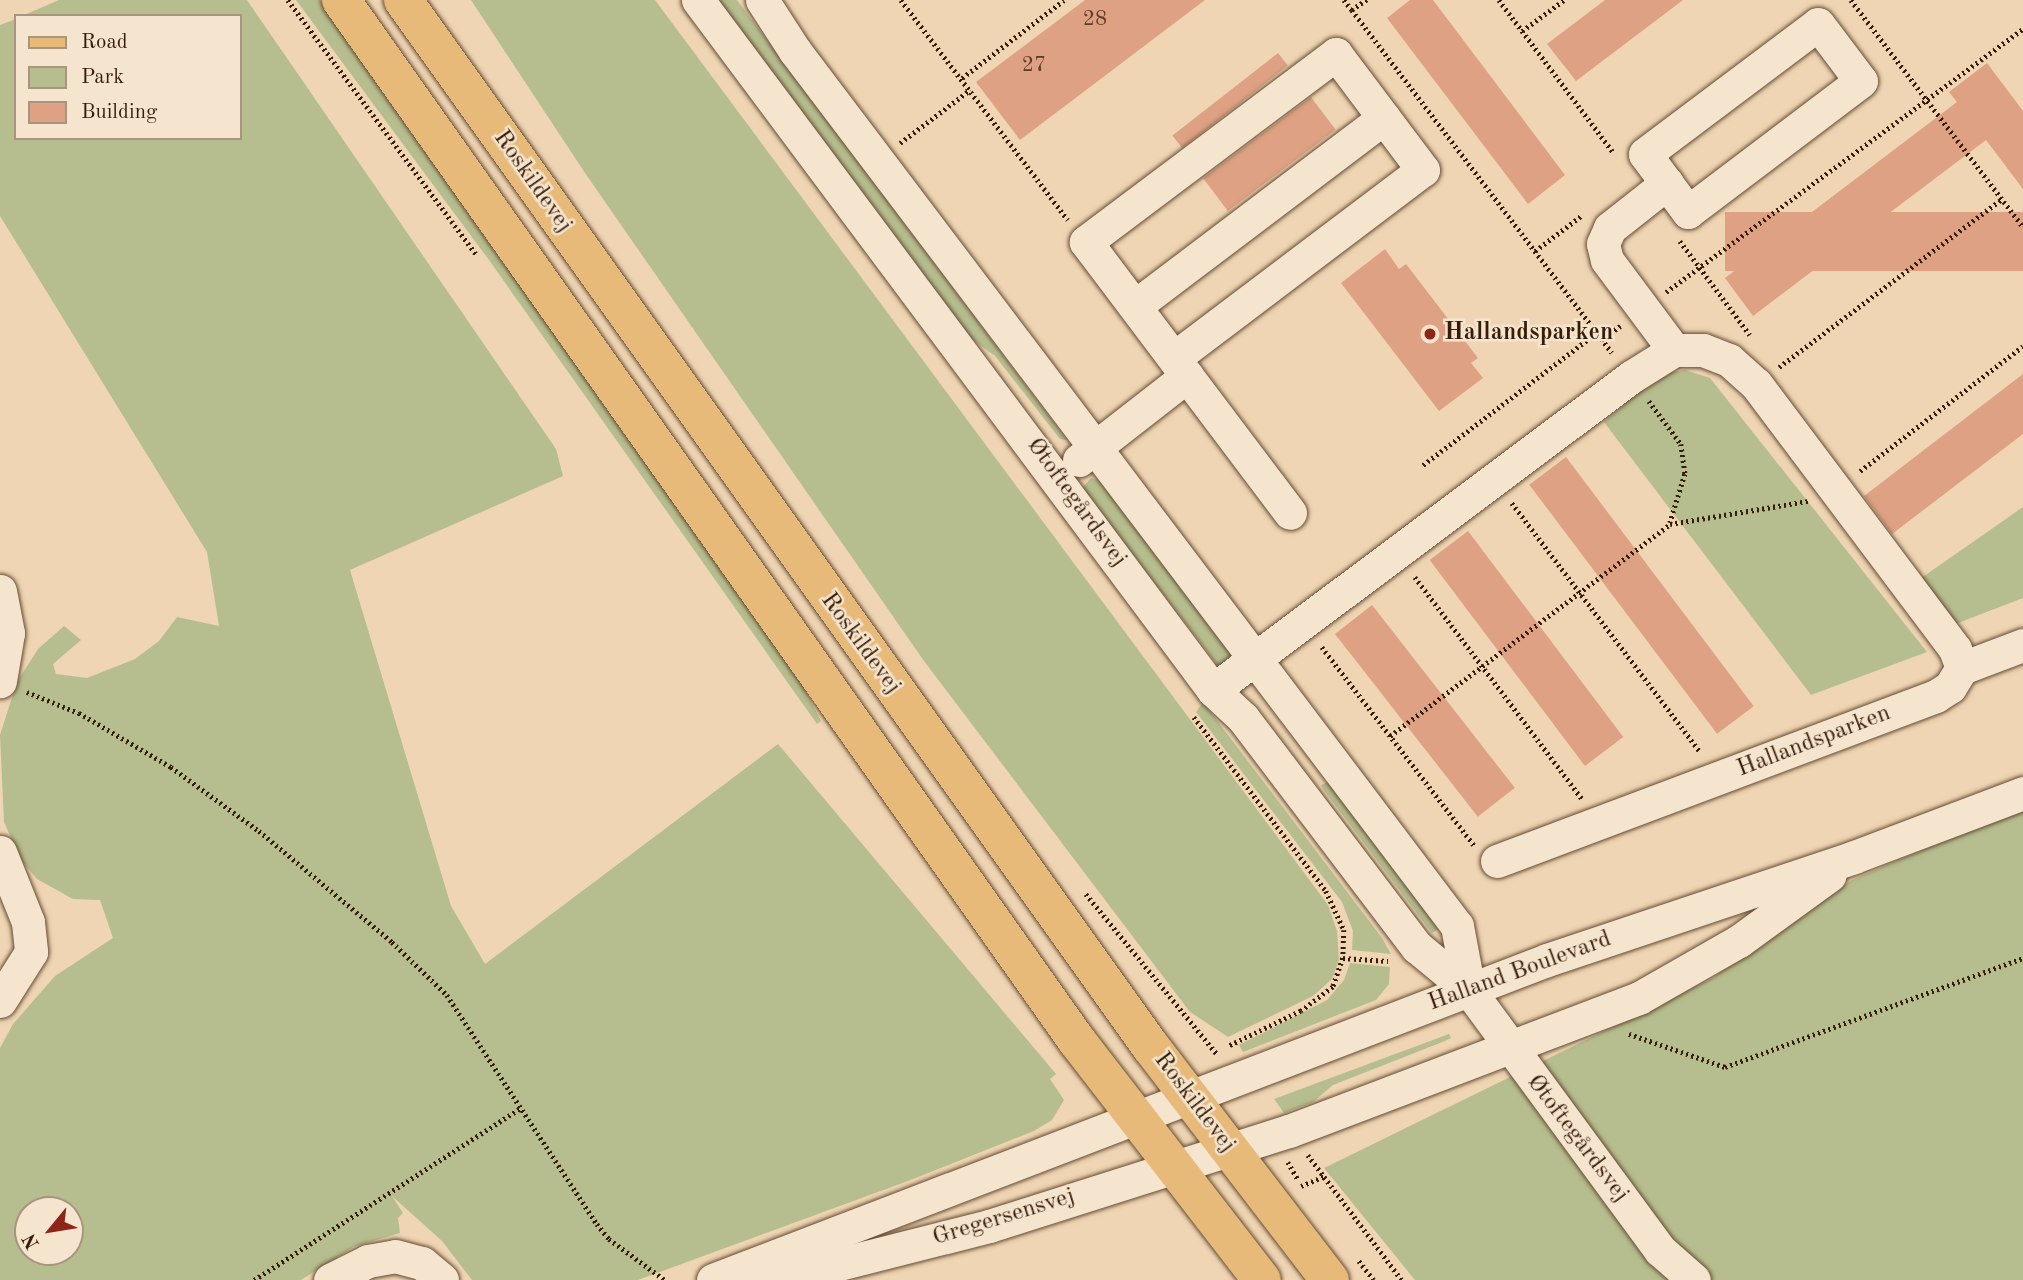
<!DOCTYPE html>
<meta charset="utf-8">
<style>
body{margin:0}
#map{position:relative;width:2023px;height:1280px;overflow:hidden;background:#efd5b3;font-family:"Old Standard TT",serif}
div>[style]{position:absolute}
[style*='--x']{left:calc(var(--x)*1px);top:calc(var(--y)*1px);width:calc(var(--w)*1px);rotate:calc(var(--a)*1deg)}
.green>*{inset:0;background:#b6be8f}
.building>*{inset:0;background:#dea184;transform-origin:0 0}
.path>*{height:4.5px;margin-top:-2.25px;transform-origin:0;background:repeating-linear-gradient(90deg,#361d07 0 2px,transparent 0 5.5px)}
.roads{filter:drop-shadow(0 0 2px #644b32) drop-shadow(0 0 2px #644b32)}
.minor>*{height:33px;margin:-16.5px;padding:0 16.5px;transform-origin:16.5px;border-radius:16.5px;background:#f5e4ce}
.major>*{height:38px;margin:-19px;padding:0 19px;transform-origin:19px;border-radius:19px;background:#e8ba7a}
.dots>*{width:19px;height:19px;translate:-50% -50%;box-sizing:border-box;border:4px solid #f5e4ce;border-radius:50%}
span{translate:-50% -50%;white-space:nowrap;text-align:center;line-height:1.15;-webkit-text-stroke:5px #f5e4ce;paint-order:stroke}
.number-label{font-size:21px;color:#603e26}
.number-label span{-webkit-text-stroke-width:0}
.street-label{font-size:24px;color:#361d07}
.poi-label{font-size:24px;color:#361d07;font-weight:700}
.left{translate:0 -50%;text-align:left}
.legend{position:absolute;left:14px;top:14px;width:228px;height:126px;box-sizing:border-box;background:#f5e4ce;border:2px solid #a9947e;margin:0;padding:9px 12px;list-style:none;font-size:21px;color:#361d07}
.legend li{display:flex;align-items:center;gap:14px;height:35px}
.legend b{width:35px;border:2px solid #a9947e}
.north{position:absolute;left:14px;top:1196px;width:70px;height:70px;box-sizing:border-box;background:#f5e4ce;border:2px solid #a9947e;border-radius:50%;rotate:240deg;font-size:19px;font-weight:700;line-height:28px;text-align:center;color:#361d07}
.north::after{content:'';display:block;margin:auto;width:24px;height:32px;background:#8f2418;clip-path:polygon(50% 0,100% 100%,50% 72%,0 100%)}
</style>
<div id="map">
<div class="green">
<div style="clip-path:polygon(evenodd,59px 0,247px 0,556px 449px,563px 476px,350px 570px,451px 906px,485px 964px,778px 744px,1056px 1074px,1050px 1079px,1064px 1100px,1052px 1120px,1034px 1131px,908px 1181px,638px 1280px,472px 1280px,442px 1241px,392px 1196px,403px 1213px,398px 1218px,400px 1233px,353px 1247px,301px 1280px,0 1280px,0 1048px,13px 1024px,55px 976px,113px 938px,100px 900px,73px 899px,37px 879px,21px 860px,4px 822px,0 735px,17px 682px,38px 649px,64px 626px,81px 640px,53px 664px,56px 674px,87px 678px,135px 659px,159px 641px,177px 617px,219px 626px,207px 552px,0 216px,0 25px,16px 19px,16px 138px,240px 138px,240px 16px,22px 16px,59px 0,28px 1210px,70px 1210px,70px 1252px,28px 1252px,28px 1210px)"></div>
<div style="clip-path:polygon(296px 0,320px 0,349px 40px,792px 665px,821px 721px,817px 724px,489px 260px)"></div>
<div style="clip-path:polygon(471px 0,655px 0,1328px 905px,1337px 931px,1339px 960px,1332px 979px,1313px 996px,1228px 1037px,1190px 1012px,924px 661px,585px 173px)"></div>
<div style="clip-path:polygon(709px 0,737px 0,1067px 440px,1060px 439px,995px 356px,969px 337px)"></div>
<div style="clip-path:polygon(1685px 370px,1710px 378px,1927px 652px,1811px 695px,1604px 422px,1660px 374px)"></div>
<div style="clip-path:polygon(1091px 478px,1099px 480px,1231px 654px,1220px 668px,1082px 488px)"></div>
<div style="clip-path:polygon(2023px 507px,2023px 598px,1953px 625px,1917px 581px)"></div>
<div style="clip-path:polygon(1203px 702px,1382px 938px,1391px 954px,1352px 950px,1353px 931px,1342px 902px,1196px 712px)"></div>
<div style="clip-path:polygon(1328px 782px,1439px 929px,1432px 933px,1323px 789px,1321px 785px)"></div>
<div style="clip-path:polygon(2023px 807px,2023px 1280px,1415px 1280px,1324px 1168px,1713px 978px,1852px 880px)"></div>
<div style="clip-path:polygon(1350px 963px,1390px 967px,1389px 984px,1376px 1000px,1243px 1052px,1239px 1045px,1327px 1000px,1344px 980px)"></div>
<div style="clip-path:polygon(1449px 1034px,1451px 1038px,1445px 1041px,1333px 1085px,1313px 1102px,1284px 1113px,1274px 1099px)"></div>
</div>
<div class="building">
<div style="clip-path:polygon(1085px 0,1205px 0,1020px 140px,976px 82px)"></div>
<div style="clip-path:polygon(1410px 0,1433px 0,1565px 175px,1528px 204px,1387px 18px)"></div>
<div style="clip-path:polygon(1605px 0,1683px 0,1576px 81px,1547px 44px)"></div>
<div style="left:1278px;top:53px;width:16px;height:134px;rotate:52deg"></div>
<div style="clip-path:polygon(1987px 63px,2023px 111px,2023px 189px,1986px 140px,1753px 316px,1725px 278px,1957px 102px,1949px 92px)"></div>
<div style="left:1311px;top:97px;width:41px;height:135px;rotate:53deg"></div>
<div style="left:2023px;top:212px;width:59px;height:298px;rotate:90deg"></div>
<div style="clip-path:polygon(1385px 249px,1399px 269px,1406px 264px,1478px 358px,1471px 363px,1483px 378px,1439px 411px,1341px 283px)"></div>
<div style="clip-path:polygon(2023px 374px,2023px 434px,1892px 534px,1864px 496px)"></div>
<div style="left:1566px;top:457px;width:312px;height:46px;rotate:53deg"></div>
<div style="left:1468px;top:531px;width:258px;height:48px;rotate:53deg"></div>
<div style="left:1372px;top:605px;width:232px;height:47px;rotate:52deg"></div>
</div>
<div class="path">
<div style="--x:288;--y:0;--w:317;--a:53.5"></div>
<div style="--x:901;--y:0;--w:276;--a:52.8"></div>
<div style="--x:1344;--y:0;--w:13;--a:51"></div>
<div style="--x:1367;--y:0;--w:18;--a:146"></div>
<div style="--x:1352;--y:10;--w:430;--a:52.8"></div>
<div style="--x:1499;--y:0;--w:191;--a:53.1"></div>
<div style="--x:1851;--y:0;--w:285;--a:52.8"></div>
<div style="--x:1522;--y:31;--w:52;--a:-36.4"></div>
<div style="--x:962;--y:78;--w:128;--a:-37.4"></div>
<div style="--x:900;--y:143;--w:88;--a:-37.1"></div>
<div style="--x:1680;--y:241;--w:117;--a:53.3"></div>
<div style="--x:1535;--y:251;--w:58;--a:-37.3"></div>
<div style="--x:1666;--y:292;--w:443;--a:-36.4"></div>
<div style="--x:1601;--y:340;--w:24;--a:-36"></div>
<div style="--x:1779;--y:367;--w:279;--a:-37"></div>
<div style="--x:1649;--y:401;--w:54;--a:53.3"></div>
<div style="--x:1681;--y:444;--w:30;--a:82"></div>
<div style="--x:1685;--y:474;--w:51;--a:107"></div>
<div style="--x:1423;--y:465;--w:218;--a:-37.3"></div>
<div style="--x:1860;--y:471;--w:205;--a:-37.5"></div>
<div style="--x:1512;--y:503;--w:313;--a:52.9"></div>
<div style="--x:1415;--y:577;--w:278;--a:53"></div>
<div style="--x:1322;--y:647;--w:250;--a:52.5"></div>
<div style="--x:27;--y:692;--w:56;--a:22"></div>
<div style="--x:79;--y:713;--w:107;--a:30.4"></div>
<div style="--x:171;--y:767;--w:109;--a:36"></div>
<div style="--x:259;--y:831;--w:173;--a:39.8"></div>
<div style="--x:392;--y:942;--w:76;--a:43.9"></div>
<div style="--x:447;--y:995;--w:274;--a:56.8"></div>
<div style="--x:597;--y:1224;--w:19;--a:51"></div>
<div style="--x:609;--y:1239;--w:69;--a:36.2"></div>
<div style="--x:1194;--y:717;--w:218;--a:52.8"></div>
<div style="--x:1326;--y:891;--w:43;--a:65.2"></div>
<div style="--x:1344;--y:930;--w:28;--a:92"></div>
<div style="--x:1343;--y:958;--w:31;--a:109"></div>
<div style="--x:1333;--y:987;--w:40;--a:143"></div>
<div style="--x:1301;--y:1011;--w:80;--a:154.1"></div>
<div style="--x:1390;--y:736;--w:351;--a:-37.1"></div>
<div style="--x:1670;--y:524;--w:140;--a:-9.5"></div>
<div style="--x:1086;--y:894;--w:208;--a:50.7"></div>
<div style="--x:1343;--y:958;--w:45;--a:3.8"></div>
<div style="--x:1629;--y:1034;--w:102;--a:19"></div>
<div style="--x:1725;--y:1067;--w:317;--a:-20.1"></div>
<div style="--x:1308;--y:1155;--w:156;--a:53.1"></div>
<div style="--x:1288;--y:1162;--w:20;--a:60"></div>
<div style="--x:1301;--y:1186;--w:25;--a:-23"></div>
<div style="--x:1359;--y:1261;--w:24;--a:52"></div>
<div style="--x:254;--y:1280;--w:318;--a:-32.8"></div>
</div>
<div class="roads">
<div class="minor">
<div style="--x:698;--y:0;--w:861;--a:53.26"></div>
<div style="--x:1213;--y:690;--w:41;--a:43"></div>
<div style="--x:1243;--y:718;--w:288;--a:52.8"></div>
<div style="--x:1417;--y:947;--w:67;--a:39.6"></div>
<div style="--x:1469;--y:990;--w:323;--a:53.7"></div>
<div style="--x:1660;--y:1250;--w:45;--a:41.4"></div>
<div style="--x:762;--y:0;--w:61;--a:57.1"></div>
<div style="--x:795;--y:51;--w:1097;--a:52.89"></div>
<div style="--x:1457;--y:926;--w:65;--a:79.4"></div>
<div style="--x:1818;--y:24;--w:71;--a:53"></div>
<div style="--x:1861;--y:81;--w:217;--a:142.9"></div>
<div style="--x:1688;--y:212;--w:72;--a:-126.6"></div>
<div style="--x:1645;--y:154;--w:216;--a:-36.9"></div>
<div style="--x:1667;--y:183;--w:73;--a:141.7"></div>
<div style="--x:1610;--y:228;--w:17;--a:114"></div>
<div style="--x:1603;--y:244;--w:16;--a:76"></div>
<div style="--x:1607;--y:260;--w:112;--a:53.3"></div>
<div style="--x:1135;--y:306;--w:312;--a:-37.1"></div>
<div style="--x:1174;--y:358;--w:312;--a:-37.1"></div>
<div style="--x:1423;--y:170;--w:145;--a:-126.9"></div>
<div style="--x:1336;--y:54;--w:313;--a:143.1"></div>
<div style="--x:1086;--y:242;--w:339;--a:53"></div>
<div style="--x:1079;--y:460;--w:137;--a:-37.9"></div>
<div style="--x:0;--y:591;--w:43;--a:79.2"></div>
<div style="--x:8;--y:633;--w:49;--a:99.5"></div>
<div style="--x:1213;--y:690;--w:522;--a:-36.83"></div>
<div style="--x:1631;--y:377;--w:51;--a:-32.1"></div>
<div style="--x:1674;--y:350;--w:29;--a:0"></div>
<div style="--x:1703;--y:350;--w:28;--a:21"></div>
<div style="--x:1729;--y:360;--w:36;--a:42"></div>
<div style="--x:1756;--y:384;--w:331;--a:53.1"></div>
<div style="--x:1955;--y:649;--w:20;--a:70"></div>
<div style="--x:0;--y:852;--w:75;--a:68.2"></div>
<div style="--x:28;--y:922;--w:30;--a:84"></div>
<div style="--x:31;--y:952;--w:58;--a:122.3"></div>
<div style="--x:1497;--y:861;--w:469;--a:-20.6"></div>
<div style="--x:1936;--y:696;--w:17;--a:-33"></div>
<div style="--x:1950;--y:687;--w:22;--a:-58"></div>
<div style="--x:1962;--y:668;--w:65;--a:-20.7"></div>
<div style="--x:330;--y:1280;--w:42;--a:-26.6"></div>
<div style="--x:368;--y:1261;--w:27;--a:-10"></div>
<div style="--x:395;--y:1256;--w:28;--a:15"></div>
<div style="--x:422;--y:1263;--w:26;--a:40"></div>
<div style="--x:713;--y:1280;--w:893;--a:-20.99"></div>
<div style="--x:1547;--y:960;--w:324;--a:-18.5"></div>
<div style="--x:1854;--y:857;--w:181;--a:-20.7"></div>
<div style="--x:776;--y:1280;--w:220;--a:-14.2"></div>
<div style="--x:989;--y:1226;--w:315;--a:-17.6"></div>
<div style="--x:1289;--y:1131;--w:236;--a:-20.8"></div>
<div style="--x:1510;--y:1047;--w:138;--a:-20.8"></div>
<div style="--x:1639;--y:998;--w:115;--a:-29.7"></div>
<div style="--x:1739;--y:941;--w:112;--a:-36"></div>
</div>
<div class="major">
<div style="--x:341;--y:0;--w:1275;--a:54.74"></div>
<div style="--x:1077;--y:1041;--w:302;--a:52.3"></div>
<div style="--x:403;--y:0;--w:1287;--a:54.46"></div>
<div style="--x:1151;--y:1047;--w:294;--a:52.5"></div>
</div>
</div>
<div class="dots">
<div style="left:1430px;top:334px;background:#8f2418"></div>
</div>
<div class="number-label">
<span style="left:1095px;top:20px">28</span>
<span style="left:1034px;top:66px">27</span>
</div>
<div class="street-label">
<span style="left:532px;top:182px;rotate:55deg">Roskildevej</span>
<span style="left:1076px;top:503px;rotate:54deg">Øtoftegårdsvej</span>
<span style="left:860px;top:644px;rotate:54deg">Roskildevej</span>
<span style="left:1814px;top:742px;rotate:-21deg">Hallandsparken</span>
<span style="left:1520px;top:972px;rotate:-20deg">Halland Boulevard</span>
<span style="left:1194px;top:1103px;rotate:53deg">Roskildevej</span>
<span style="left:1577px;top:1139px;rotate:53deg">Øtoftegårdsvej</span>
<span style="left:1004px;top:1218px;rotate:-17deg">Gregersensvej</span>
</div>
<div class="poi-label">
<span class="left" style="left:1444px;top:334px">Hallandsparken</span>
</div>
<ul class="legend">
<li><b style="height:9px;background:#e8ba7a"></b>Road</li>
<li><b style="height:19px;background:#b6be8f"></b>Park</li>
<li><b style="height:19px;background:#dea184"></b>Building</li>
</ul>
<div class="north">N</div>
</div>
